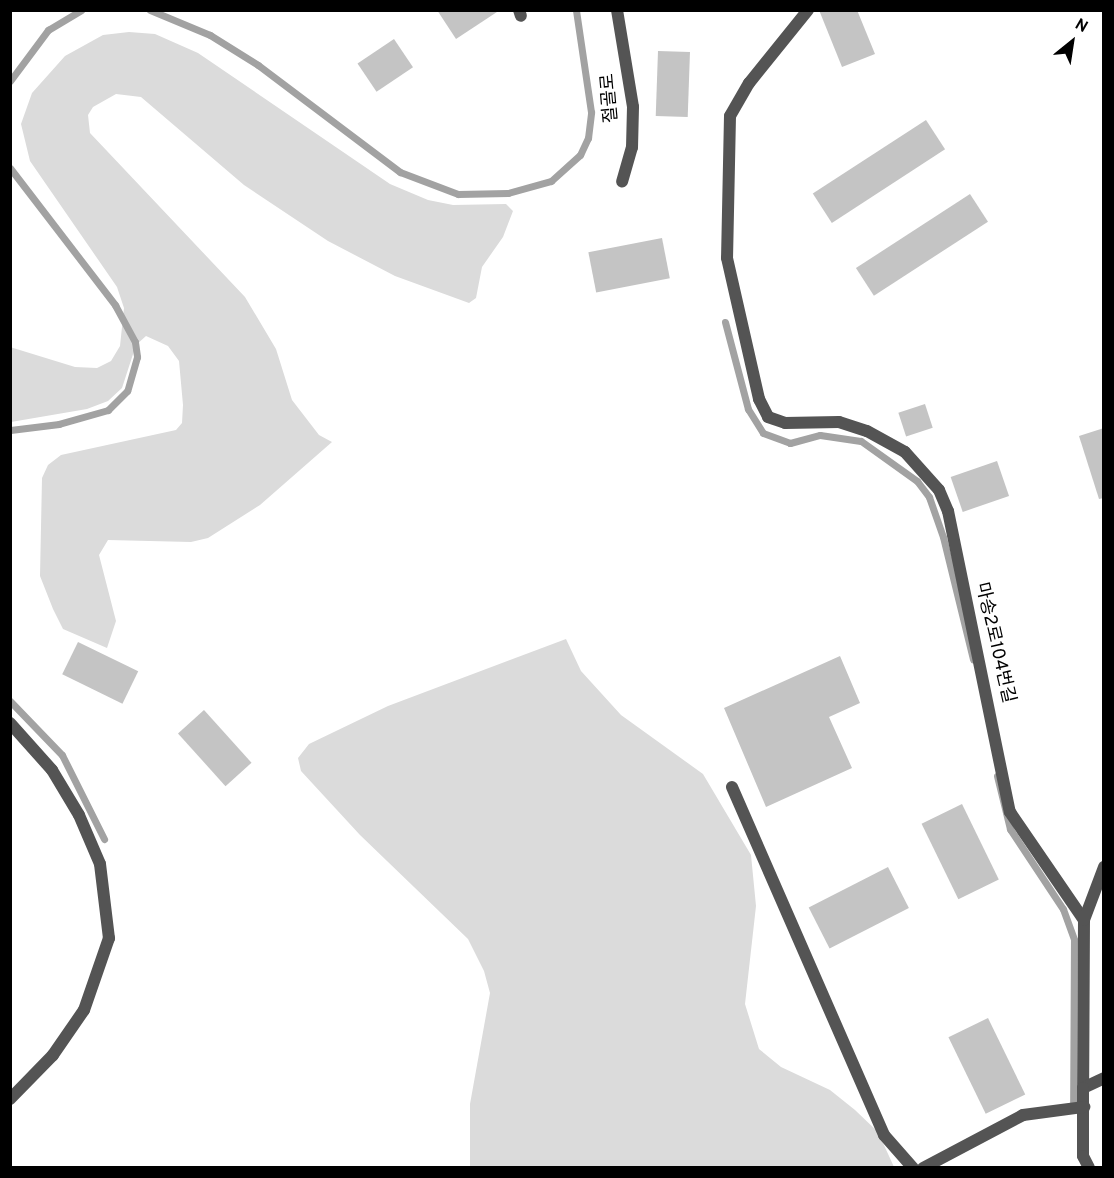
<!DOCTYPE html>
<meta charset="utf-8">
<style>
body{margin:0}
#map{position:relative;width:1114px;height:1178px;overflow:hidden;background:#fff;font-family:Overpass,"Noto Sans KR",sans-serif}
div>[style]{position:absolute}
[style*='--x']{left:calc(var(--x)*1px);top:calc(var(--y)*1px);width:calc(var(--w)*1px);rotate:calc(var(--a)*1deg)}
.green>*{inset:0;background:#dbdbdb}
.stream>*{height:7px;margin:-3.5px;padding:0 3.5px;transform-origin:3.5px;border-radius:3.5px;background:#a2a2a2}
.building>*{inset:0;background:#c4c4c4;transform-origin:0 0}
.service>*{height:12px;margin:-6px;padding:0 6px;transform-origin:6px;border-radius:6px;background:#545454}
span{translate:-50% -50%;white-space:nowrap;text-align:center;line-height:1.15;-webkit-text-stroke:6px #fff;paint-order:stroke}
.street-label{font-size:18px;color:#000}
.frame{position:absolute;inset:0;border:12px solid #000;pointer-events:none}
.north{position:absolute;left:1042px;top:12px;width:60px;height:60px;-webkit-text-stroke:4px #fff;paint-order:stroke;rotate:30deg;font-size:16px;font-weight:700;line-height:24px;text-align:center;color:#000}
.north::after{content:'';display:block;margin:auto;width:21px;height:27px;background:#000;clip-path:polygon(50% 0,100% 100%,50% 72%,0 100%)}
</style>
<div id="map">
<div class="green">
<div style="clip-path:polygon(129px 32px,155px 34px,198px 53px,390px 184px,428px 200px,453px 205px,506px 204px,513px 211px,503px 237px,482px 267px,476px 298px,469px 303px,395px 276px,328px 241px,244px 185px,141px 97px,116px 94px,93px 107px,88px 115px,90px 133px,245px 297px,276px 349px,292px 400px,319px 435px,332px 442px,260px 505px,208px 538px,191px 542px,108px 540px,99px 555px,116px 621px,107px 648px,63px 629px,53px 609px,40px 576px,42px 478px,48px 465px,61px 455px,176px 430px,182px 423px,183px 405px,179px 361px,168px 346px,146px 336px,136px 345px,122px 388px,108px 401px,87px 409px,11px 422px,10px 347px,75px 367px,97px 368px,111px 361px,120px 346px,124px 308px,117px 287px,30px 161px,21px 124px,32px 93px,65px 56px,103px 35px)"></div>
<div style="clip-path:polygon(566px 639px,581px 671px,621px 715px,703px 774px,751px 855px,756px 906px,745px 1004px,759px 1049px,781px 1067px,830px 1090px,855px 1110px,878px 1132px,894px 1167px,470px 1167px,470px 1104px,490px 993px,484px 971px,468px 939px,360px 835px,301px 771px,298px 758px,309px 744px,388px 706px)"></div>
</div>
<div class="stream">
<div style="--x:150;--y:10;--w:65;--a:22.6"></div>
<div style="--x:210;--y:35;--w:57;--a:32"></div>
<div style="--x:258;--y:65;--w:178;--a:37"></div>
<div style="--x:400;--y:172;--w:62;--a:20.8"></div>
<div style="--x:458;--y:194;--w:50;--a:-1.1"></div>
<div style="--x:508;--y:193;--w:45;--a:-15.6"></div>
<div style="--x:551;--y:181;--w:39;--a:-42"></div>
<div style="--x:580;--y:155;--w:19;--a:-65"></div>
<div style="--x:588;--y:138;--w:26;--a:-83"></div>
<div style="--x:591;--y:112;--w:103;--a:-98.4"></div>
<div style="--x:10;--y:81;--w:64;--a:-53.3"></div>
<div style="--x:48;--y:30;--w:39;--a:-31"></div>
<div style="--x:10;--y:168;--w:173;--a:52.5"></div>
<div style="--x:115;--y:305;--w:42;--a:61.6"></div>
<div style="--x:135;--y:342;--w:15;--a:82"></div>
<div style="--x:137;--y:357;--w:35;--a:106"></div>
<div style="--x:127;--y:391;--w:27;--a:135"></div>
<div style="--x:108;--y:410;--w:51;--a:164.1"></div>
<div style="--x:59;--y:424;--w:49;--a:173"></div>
<div style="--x:725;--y:322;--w:90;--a:75.2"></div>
<div style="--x:748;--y:409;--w:28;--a:58"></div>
<div style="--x:763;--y:433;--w:29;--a:20"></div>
<div style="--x:790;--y:443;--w:31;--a:-15"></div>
<div style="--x:820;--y:435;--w:41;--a:8.3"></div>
<div style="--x:861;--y:441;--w:69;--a:35.5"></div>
<div style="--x:917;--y:481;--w:20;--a:53"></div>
<div style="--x:929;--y:497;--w:42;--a:70.7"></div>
<div style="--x:943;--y:537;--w:126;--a:76.2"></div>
<div style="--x:10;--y:701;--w:75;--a:46.1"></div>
<div style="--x:62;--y:755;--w:94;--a:63.4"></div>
<div style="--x:997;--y:776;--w:55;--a:76.2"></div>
<div style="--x:1010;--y:829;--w:96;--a:56.5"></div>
<div style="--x:1063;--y:909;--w:33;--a:70"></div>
<div style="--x:1074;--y:940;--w:169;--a:90.3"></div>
</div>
<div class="building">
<div style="clip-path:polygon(437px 10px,500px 10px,456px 39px)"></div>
<div style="clip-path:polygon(819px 10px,857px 10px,875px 54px,842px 67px)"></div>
<div style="left:394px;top:39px;width:34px;height:44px;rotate:56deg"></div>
<div style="left:658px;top:51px;width:32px;height:65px;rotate:2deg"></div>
<div style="left:926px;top:120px;width:35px;height:135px;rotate:57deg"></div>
<div style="left:970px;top:194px;width:33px;height:136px;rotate:57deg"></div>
<div style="left:662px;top:238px;width:41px;height:75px;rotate:79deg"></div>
<div style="left:925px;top:404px;width:25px;height:28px;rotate:72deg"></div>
<div style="clip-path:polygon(1104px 428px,1104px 498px,1099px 499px,1079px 436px)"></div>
<div style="left:997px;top:461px;width:37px;height:49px;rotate:71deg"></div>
<div style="left:78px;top:642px;width:67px;height:36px;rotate:26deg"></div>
<div style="clip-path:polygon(840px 656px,860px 703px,829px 717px,852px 768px,766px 807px,724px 708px)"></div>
<div style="left:204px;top:710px;width:71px;height:35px;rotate:48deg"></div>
<div style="left:962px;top:804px;width:84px;height:45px;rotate:64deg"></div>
<div style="left:888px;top:867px;width:46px;height:89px;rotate:63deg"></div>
<div style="left:988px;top:1018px;width:85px;height:44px;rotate:64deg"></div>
</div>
<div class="service">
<div style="--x:519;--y:10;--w:6;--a:72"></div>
<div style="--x:617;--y:10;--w:98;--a:80.6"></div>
<div style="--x:633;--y:107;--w:40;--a:91.4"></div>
<div style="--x:632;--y:147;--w:36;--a:106"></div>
<div style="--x:808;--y:10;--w:94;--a:128.9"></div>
<div style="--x:749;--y:83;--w:38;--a:120"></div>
<div style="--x:730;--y:116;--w:142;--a:91.2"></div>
<div style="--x:727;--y:258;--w:145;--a:77.2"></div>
<div style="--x:759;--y:399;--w:20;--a:63"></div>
<div style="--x:768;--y:417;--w:18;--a:19"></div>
<div style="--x:785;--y:423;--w:54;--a:-1.1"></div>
<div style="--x:839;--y:422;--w:29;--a:18"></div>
<div style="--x:867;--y:431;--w:43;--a:28.9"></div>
<div style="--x:905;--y:452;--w:51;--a:48.2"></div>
<div style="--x:939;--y:490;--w:23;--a:67"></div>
<div style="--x:948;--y:511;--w:307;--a:78.4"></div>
<div style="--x:1010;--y:812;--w:131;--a:55.6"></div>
<div style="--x:1084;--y:920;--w:168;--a:90.3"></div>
<div style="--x:1083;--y:1088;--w:23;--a:-25"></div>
<div style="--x:10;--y:723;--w:63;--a:48.2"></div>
<div style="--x:52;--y:770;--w:52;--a:59"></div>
<div style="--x:79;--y:815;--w:53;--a:66.8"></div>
<div style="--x:100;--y:864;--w:75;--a:83.1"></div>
<div style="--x:109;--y:938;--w:76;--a:109.1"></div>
<div style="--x:84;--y:1010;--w:55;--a:124.6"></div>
<div style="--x:53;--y:1055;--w:62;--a:134.3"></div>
<div style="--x:732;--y:787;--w:380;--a:66.4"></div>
<div style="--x:884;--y:1135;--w:44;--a:48.7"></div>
<div style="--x:1084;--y:920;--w:57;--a:-69.3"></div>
<div style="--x:1083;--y:1088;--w:68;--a:90"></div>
<div style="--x:1083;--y:1156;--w:13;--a:63"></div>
<div style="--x:923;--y:1168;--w:113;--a:-27.9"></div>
<div style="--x:1023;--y:1115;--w:62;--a:-7.5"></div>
</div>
<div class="street-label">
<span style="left:611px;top:98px;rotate:-95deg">절골로</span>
<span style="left:994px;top:643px;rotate:77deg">마송2로104번길</span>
</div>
<div class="frame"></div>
<div class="north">N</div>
</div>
